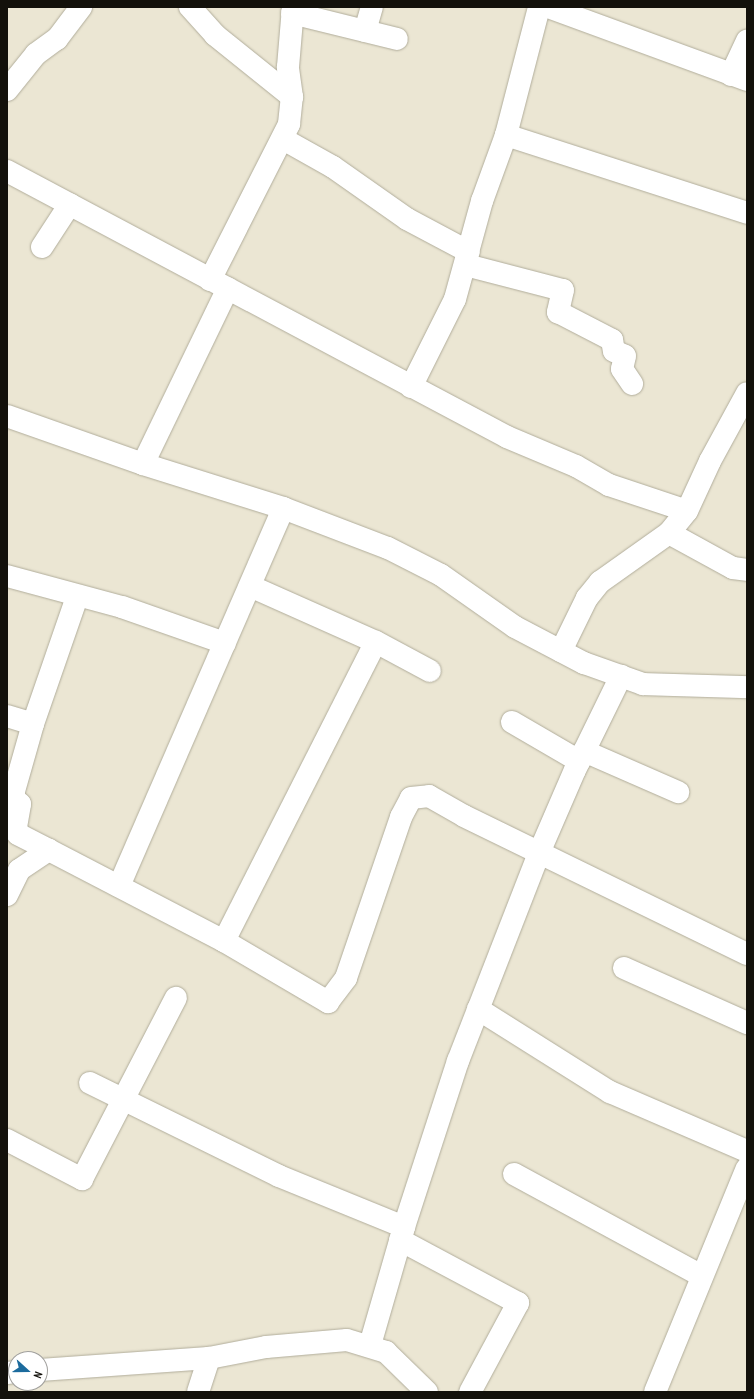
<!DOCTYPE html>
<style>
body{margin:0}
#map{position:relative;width:754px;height:1399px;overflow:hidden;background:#ebe6d3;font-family:"PT Sans Narrow",sans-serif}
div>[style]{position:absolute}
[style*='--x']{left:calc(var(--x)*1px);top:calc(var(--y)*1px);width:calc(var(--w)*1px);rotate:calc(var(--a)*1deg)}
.roads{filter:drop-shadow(0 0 1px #b1ad9b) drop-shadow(0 0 1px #b1ad9b)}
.street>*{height:22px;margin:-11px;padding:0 11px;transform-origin:11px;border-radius:11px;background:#fff}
.secondary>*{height:22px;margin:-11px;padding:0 11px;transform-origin:11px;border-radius:11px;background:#fff}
span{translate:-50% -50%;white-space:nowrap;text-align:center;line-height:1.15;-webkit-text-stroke:4px #fff;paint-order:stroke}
.frame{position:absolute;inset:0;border:8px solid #13110b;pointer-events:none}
.north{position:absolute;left:8px;top:1351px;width:40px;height:40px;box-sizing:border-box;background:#fff;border:1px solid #a1a09d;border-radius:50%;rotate:111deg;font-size:11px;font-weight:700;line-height:16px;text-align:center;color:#13110b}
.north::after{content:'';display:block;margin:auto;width:14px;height:18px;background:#1c6b9d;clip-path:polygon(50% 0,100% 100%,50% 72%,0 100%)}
</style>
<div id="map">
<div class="roads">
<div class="street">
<div style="--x:190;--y:7;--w:38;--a:48"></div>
<div style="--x:215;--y:35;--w:99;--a:38.8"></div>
<div style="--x:548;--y:7;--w:212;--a:20.1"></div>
<div style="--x:292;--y:13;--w:108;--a:13.9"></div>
<div style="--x:365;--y:31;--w:25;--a:-74"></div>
<div style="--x:731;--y:75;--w:38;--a:-65"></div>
<div style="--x:7;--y:90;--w:46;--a:-51.1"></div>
<div style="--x:36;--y:54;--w:26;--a:-36"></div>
<div style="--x:57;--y:39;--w:40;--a:-53"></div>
<div style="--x:506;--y:135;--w:253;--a:17.9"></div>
<div style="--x:283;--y:139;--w:57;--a:29.2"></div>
<div style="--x:333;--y:167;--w:90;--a:35.1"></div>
<div style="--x:407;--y:219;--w:70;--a:28"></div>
<div style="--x:7;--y:171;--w:566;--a:28.01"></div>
<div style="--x:507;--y:437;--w:75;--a:22.8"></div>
<div style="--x:576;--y:466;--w:38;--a:30"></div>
<div style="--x:609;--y:485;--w:82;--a:18.4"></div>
<div style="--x:42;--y:247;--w:51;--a:-56.9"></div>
<div style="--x:466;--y:265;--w:100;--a:14.5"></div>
<div style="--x:563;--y:290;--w:23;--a:103"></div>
<div style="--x:558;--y:312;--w:61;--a:27.4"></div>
<div style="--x:612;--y:340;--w:11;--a:80"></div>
<div style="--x:614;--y:351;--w:12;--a:24"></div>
<div style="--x:625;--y:356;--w:13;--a:103"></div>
<div style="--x:622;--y:369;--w:18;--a:56"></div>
<div style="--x:210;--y:280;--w:175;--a:-63.1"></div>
<div style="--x:289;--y:124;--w:27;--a:-84"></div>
<div style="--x:292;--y:97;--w:30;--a:-98"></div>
<div style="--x:288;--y:67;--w:60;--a:-85.2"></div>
<div style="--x:411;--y:387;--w:98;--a:-63.4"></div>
<div style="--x:455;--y:299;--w:102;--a:-74.6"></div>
<div style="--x:482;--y:201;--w:70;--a:-70"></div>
<div style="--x:506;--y:135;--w:132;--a:-75.5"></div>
<div style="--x:7;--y:416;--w:144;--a:19.4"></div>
<div style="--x:143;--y:464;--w:147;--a:17.4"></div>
<div style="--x:283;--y:508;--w:112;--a:20.9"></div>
<div style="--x:388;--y:548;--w:59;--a:27"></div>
<div style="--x:441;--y:575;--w:90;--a:35.1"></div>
<div style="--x:515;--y:627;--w:78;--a:27.6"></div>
<div style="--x:584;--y:663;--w:63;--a:19.6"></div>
<div style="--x:643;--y:684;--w:104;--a:1.7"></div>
<div style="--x:143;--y:464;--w:195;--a:-64.2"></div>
<div style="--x:669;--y:533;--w:73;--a:28.7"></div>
<div style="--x:733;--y:568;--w:14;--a:8"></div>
<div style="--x:7;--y:576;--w:119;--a:15.1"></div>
<div style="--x:122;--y:607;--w:109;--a:19.3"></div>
<div style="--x:250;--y:586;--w:138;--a:24"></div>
<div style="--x:376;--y:642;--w:61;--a:28.2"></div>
<div style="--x:561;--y:651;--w:59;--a:-63.9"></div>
<div style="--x:587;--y:598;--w:21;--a:-51"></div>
<div style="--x:600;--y:582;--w:85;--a:-35.4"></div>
<div style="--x:669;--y:533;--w:28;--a:-51"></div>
<div style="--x:687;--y:511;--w:55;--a:-65.3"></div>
<div style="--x:710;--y:461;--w:77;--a:-61.4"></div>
<div style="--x:7;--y:716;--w:27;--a:17"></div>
<div style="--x:512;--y:722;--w:78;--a:30.2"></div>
<div style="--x:584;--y:751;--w:103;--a:23.6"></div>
<div style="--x:49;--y:850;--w:35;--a:-153"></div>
<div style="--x:18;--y:834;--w:7;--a:-106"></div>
<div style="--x:16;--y:827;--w:23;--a:-80"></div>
<div style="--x:20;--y:804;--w:8;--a:-140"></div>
<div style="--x:14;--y:799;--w:8;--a:-90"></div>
<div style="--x:14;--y:791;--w:70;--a:-74.2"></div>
<div style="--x:33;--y:724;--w:134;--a:-70.9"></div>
<div style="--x:119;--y:886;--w:412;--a:-66.5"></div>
<div style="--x:7;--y:895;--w:28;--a:-64"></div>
<div style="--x:19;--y:870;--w:36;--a:-34"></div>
<div style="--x:49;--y:850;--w:197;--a:27.5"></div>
<div style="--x:224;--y:941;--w:121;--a:30.4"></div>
<div style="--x:328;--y:1002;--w:30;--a:-53"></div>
<div style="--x:346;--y:978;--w:170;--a:-71.1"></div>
<div style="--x:401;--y:817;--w:21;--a:-62"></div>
<div style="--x:411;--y:798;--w:18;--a:-6"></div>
<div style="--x:429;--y:796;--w:40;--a:29.7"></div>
<div style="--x:464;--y:816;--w:315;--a:26"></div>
<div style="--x:224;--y:941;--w:335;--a:-63.1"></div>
<div style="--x:624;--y:968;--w:135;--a:24.1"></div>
<div style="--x:478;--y:1009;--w:156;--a:32.2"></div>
<div style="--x:610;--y:1092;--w:149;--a:23.3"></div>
<div style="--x:90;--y:1083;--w:211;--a:26.2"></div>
<div style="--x:279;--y:1176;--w:135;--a:22.2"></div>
<div style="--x:7;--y:1140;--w:85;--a:27.5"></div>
<div style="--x:82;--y:1179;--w:204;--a:-62.6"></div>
<div style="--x:514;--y:1174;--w:214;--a:28.5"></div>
<div style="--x:400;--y:1240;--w:134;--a:28.1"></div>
<div style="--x:518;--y:1303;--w:101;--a:118.3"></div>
<div style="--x:370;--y:1345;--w:123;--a:-73.9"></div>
<div style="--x:404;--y:1227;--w:175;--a:-72"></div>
<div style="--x:458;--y:1061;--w:223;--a:-68.7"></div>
<div style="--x:539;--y:853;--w:90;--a:-66.6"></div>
<div style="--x:575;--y:770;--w:105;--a:-63.9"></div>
<div style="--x:198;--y:1392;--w:36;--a:-72"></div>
<div style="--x:655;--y:1392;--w:242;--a:-67.7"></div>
</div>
<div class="secondary">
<div style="--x:40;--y:1370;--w:169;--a:-4.1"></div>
<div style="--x:209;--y:1358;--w:58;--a:-10.9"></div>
<div style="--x:266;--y:1347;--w:81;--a:-4.9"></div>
<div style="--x:347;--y:1340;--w:41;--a:17.1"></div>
<div style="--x:386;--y:1352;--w:57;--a:44.3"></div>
<div style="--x:7;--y:1373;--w:9;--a:-6"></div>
</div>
</div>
<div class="frame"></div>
<div class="north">N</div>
</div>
